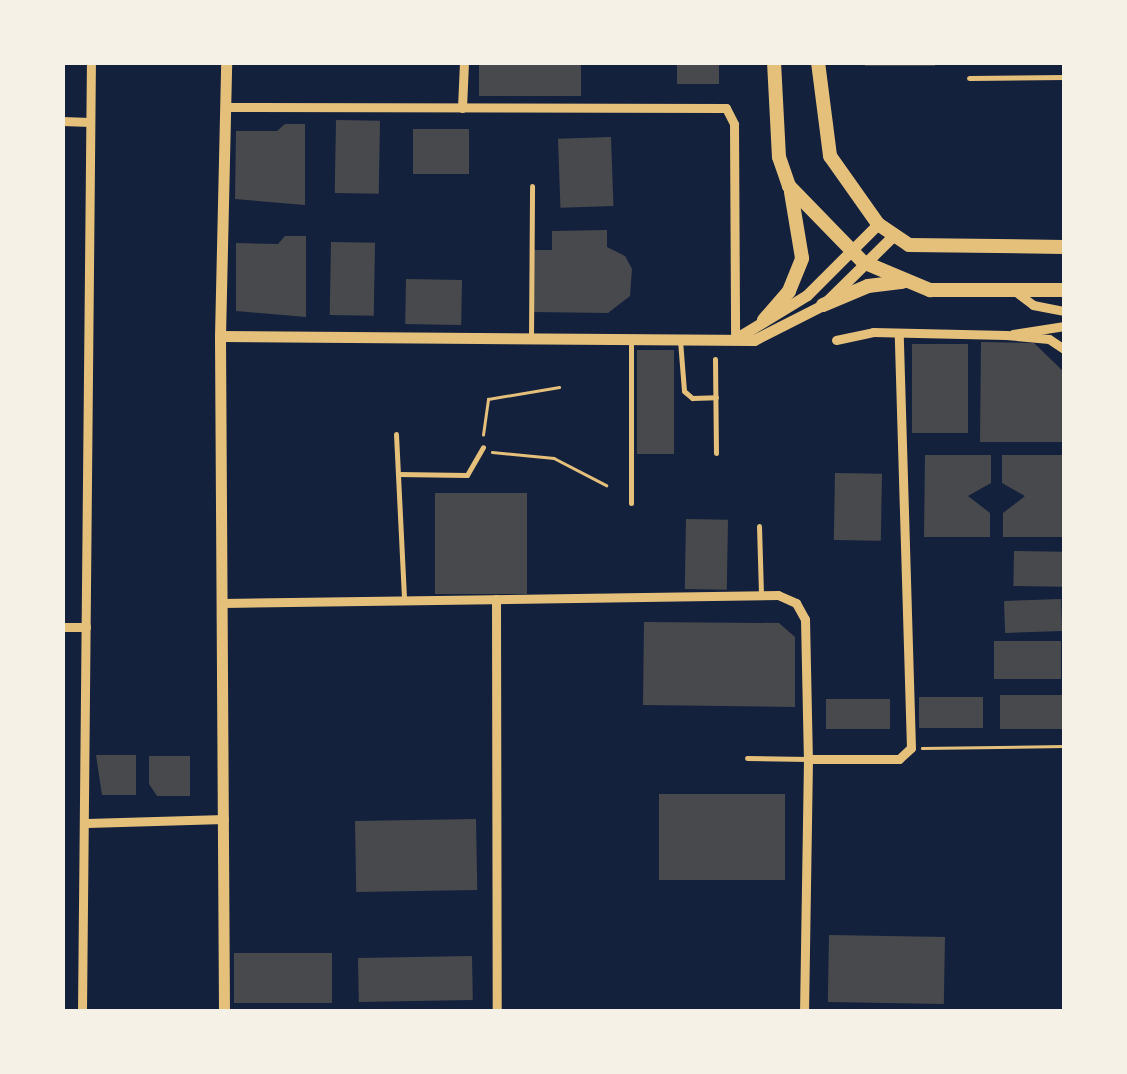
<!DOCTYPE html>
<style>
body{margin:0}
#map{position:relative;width:1127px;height:1074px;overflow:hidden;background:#14213d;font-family:Manrope,sans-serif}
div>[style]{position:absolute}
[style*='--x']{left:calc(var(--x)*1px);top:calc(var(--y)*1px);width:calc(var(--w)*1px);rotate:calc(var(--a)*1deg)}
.building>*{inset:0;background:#48494c;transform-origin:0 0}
.path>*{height:2.5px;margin:-1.25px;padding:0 1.25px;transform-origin:1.25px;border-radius:1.25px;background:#e5c07b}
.service>*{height:5px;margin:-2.5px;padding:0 2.5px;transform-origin:2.5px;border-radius:2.5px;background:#e5c07b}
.minor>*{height:9px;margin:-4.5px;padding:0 4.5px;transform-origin:4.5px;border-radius:4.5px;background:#e5c07b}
.tertiary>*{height:11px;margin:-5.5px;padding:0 5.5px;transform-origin:5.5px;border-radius:5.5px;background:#e5c07b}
.secondary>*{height:14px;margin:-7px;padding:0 7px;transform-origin:7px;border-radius:7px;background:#e5c07b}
span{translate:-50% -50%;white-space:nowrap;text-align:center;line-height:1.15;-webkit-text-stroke:10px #f6f1e7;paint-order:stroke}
.frame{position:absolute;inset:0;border:65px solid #f6f1e7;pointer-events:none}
</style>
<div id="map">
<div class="building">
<div style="left:479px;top:62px;width:102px;height:34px"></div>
<div style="left:677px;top:62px;width:42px;height:22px"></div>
<div style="left:865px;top:62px;width:70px;height:4px"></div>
<div style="left:336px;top:120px;width:44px;height:73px;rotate:1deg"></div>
<div style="clip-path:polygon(285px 124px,305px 124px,305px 205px,235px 199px,236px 131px,277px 131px)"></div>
<div style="left:413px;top:129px;width:56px;height:45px"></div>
<div style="left:611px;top:137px;width:69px;height:53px;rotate:88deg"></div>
<div style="clip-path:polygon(607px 230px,607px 247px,625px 256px,632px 269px,630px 296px,608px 313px,534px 312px,534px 250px,552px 250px,552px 231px)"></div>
<div style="clip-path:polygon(285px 236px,306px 236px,306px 317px,236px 311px,236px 243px,278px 244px)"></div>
<div style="left:331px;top:242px;width:44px;height:73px;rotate:1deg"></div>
<div style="left:406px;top:279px;width:56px;height:45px;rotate:1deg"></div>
<div style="clip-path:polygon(981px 342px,1034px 343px,1064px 372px,1064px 442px,980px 442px)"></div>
<div style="left:912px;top:344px;width:56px;height:89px"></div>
<div style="left:637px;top:350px;width:37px;height:104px"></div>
<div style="clip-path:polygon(925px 455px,991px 455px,991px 483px,968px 496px,990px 513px,990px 537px,924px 537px)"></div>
<div style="clip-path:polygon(1002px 455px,1064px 455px,1064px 537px,1003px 537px,1003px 513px,1025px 496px,1002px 483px)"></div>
<div style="left:835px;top:473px;width:47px;height:67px;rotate:1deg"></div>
<div style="left:435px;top:493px;width:92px;height:101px"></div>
<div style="left:686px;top:519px;width:42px;height:70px;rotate:1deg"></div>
<div style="left:1014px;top:551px;width:50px;height:35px;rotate:1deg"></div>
<div style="left:1061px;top:599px;width:32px;height:57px;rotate:88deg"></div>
<div style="clip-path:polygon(644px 622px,779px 623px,795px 637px,795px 707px,643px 705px)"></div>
<div style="left:1061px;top:641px;width:38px;height:67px;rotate:90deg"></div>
<div style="left:1064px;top:695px;width:34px;height:64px;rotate:90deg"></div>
<div style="left:919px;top:697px;width:64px;height:31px"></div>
<div style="left:826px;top:699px;width:64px;height:30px"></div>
<div style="clip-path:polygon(96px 755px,136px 755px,136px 795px,102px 795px)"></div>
<div style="clip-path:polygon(149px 756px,190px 756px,190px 796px,157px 796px,149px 784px)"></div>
<div style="left:659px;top:794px;width:126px;height:86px"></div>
<div style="left:476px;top:819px;width:71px;height:121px;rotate:89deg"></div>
<div style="left:829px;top:935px;width:116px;height:67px;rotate:1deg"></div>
<div style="left:234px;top:953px;width:98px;height:50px"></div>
<div style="left:472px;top:956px;width:44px;height:114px;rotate:89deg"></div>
</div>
<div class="path">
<div style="--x:483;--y:435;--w:36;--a:-82"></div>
<div style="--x:488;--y:399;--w:72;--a:-9.6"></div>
<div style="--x:492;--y:452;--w:62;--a:5.5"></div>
<div style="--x:554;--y:458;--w:59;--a:27.4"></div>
<div style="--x:922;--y:748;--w:142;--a:-0.8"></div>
</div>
<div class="service">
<div style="--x:969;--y:78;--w:95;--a:-0.6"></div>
<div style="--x:531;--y:338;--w:152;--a:-89.6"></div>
<div style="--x:680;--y:340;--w:51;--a:85.5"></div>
<div style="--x:684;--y:391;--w:11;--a:41"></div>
<div style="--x:692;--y:398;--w:24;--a:-2"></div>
<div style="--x:631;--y:341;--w:162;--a:90"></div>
<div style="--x:715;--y:359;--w:94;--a:89.4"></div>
<div style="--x:396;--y:434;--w:164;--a:87.2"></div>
<div style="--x:398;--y:474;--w:69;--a:0.8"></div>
<div style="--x:467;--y:475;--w:32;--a:-60"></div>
<div style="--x:759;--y:526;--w:69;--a:88.3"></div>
<div style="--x:747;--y:758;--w:61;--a:0.9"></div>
</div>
<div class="minor">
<div style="--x:226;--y:107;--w:500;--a:0.11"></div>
<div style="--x:726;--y:108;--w:18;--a:63"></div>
<div style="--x:734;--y:124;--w:215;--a:89.7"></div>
<div style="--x:462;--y:108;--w:46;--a:-87.5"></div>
<div style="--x:62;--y:121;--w:28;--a:2"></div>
<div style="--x:1016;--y:292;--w:21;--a:37"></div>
<div style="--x:1033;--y:305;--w:32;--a:11"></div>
<div style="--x:1013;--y:334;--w:52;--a:-8.9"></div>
<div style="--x:836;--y:340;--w:38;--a:-12"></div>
<div style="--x:873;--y:332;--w:133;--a:1.3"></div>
<div style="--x:1006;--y:335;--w:43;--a:5.3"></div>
<div style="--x:1049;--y:339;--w:18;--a:34"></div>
<div style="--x:496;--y:599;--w:413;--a:89.9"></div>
<div style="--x:222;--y:603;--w:556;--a:-0.82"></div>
<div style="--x:778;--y:595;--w:20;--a:24"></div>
<div style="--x:796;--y:603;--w:18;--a:61"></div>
<div style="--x:805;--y:619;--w:140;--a:88.8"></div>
<div style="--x:808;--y:759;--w:253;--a:90.9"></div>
<div style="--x:62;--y:627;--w:24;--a:0"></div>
<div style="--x:808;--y:759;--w:91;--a:0"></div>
<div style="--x:899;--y:759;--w:16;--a:-43"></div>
<div style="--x:911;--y:748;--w:415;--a:-91.7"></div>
<div style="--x:87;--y:823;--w:137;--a:-1.7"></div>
<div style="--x:82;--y:1012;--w:950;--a:-89.46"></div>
</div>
<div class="tertiary">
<div style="--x:220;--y:336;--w:534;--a:0.43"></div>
<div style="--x:754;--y:340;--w:77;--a:-26.9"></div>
<div style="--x:823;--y:305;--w:100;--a:-44.6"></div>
<div style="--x:735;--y:339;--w:84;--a:-31.4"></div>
<div style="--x:807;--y:295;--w:100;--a:-45"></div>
<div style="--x:224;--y:1012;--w:676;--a:-90.34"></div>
<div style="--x:220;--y:336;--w:274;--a:-88.7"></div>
</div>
<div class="secondary">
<div style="--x:774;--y:62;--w:95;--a:87"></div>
<div style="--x:779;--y:157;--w:31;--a:71"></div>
<div style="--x:789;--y:186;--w:106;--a:45.8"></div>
<div style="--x:863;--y:262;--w:73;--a:22.7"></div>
<div style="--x:930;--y:290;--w:134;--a:0"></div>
<div style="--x:818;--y:62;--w:95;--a:82.7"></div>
<div style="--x:830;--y:156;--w:83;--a:54.8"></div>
<div style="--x:878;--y:224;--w:37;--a:34"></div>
<div style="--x:909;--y:245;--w:155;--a:0.7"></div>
<div style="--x:823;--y:305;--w:49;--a:-22.9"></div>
<div style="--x:868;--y:286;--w:35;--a:-7"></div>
<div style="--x:764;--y:320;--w:38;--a:-49"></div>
<div style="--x:789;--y:291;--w:35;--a:-68"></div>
<div style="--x:802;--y:258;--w:67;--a:-99.5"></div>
</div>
<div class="frame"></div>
</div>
